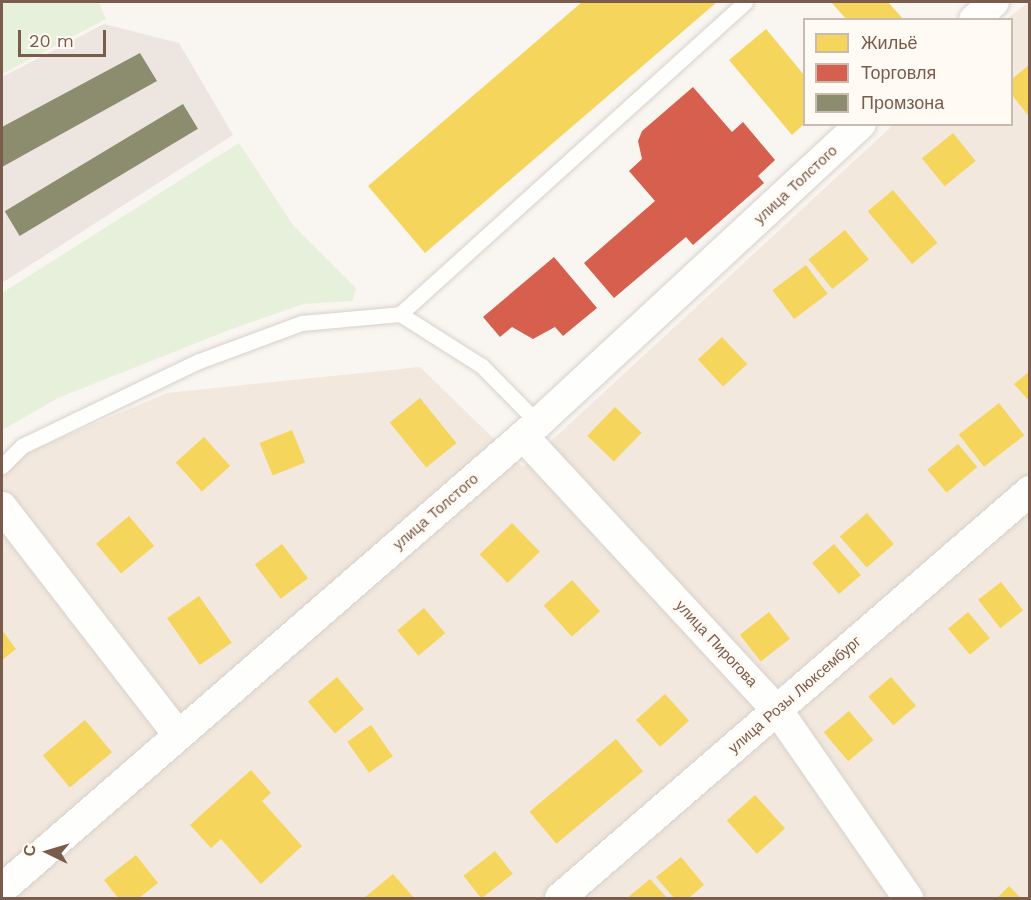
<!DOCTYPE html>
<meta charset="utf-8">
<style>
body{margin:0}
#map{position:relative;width:1031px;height:900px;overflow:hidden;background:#f9f5f0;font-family:"Work Sans",sans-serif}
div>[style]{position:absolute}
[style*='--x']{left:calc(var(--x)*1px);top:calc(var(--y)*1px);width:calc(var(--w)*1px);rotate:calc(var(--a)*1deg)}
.residential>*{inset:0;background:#f2e8de}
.industrial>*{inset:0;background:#ede5e0}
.green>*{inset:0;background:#e7f0db}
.homes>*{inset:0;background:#f6d55c;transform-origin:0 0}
.shops>*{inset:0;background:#d6604d}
.industry>*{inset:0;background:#8c8c6e;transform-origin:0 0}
.roads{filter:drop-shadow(0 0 2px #d7d1cb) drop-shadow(0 0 2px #d7d1cb)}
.service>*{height:15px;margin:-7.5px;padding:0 7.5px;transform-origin:7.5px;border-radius:7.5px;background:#fefefd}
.minor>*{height:30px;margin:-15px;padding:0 15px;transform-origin:15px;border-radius:15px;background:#fefefd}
span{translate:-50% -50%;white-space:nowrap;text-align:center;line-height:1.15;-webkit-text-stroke:6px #fffaf3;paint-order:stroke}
.street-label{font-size:15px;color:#7a5c4d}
.frame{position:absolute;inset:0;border:3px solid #7a5c4d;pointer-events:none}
.legend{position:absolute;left:803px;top:18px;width:210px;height:108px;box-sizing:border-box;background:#fffaf3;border:2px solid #cabbb1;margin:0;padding:8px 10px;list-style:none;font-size:18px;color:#7a5c4d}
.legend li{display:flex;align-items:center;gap:12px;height:30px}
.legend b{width:30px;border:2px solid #cabbb1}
.north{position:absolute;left:18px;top:822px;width:60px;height:60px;-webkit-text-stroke:4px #fffaf3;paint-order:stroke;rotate:275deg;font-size:16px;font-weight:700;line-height:24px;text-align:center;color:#7a5c4d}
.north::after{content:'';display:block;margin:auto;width:21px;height:27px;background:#7a5c4d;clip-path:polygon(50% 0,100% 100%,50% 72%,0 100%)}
.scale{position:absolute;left:18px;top:30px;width:88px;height:27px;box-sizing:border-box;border:3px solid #7a5c4d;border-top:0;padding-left:8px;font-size:18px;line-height:21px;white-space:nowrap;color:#7a5c4d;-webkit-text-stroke:4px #fffaf3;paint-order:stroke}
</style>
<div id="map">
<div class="residential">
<div style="clip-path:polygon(1029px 2px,1029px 898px,2px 898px,2px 463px,167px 393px,420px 367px,523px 467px,893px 125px,1012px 124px,1012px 20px,1007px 19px)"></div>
</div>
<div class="industrial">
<div style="clip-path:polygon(104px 24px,179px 43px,233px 135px,2px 283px,2px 77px)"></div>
</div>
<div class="green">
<div style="clip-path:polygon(2px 2px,99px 2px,106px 19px,2px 74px)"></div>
<div style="clip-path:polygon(239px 143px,293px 225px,356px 288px,352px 301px,303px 304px,229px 330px,58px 398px,2px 430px,2px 293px)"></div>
</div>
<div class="homes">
<div style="clip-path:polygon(582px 2px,717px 2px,425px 253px,368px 186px)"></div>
<div style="clip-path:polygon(831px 2px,888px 2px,904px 20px,847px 20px)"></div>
<div style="clip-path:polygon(766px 29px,804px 75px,804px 124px,792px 135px,729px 60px)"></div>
<div style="clip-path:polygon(1030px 64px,1030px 114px,1028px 115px,1012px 95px,1012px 79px)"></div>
<div style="left:953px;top:133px;width:36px;height:40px;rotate:51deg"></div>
<div style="left:893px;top:190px;width:69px;height:33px;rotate:50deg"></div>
<div style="left:845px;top:230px;width:38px;height:47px;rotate:51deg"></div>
<div style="left:806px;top:265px;width:36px;height:42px;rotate:53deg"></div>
<div style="left:722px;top:337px;width:37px;height:33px;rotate:47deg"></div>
<div style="clip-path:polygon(1030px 371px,1030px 402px,1014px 384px)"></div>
<div style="left:420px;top:398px;width:58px;height:39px;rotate:51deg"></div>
<div style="left:999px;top:403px;width:41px;height:51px;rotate:52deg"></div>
<div style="left:615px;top:407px;width:37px;height:40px;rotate:44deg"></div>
<div style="left:292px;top:430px;width:35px;height:35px;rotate:68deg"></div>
<div style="left:204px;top:437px;width:39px;height:38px;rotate:48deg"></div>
<div style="left:958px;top:444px;width:30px;height:40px;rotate:50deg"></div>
<div style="left:867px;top:513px;width:41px;height:36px;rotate:49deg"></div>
<div style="left:129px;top:516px;width:39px;height:43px;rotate:50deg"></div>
<div style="left:512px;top:523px;width:40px;height:45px;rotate:46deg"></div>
<div style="left:282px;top:544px;width:43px;height:34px;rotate:53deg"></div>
<div style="left:834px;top:544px;width:41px;height:29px;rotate:49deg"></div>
<div style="left:572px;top:580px;width:42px;height:38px;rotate:48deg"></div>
<div style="left:1001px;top:582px;width:36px;height:29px;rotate:52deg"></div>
<div style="left:199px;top:596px;width:57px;height:39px;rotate:55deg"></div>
<div style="left:424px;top:608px;width:33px;height:35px;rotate:50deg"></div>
<div style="left:769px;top:612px;width:34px;height:37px;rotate:52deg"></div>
<div style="left:968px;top:612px;width:34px;height:26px;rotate:50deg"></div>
<div style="clip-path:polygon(2px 630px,16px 649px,2px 660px)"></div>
<div style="left:337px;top:677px;width:42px;height:38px;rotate:50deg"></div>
<div style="left:891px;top:677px;width:38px;height:30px;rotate:49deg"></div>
<div style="left:665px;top:694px;width:36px;height:39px;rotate:48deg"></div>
<div style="left:849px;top:711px;width:38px;height:33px;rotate:50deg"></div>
<div style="left:85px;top:720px;width:42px;height:55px;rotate:50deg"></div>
<div style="left:371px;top:725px;width:38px;height:29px;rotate:55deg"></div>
<div style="left:616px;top:739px;width:42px;height:113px;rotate:50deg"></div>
<div style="clip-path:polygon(251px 770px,271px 793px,262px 801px,302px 846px,261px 884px,221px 839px,211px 848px,190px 825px)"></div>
<div style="left:755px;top:795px;width:45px;height:38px;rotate:48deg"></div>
<div style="left:495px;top:851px;width:29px;height:40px;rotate:52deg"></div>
<div style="clip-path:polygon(136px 855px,158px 883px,139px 898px,118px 898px,104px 880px)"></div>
<div style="clip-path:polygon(681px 857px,704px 885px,689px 898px,674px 898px,656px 877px)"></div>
<div style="clip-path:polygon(393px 874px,414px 898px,364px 898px)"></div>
<div style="clip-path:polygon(650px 879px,667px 898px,627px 898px)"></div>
<div style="clip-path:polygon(1009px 886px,1021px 898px,997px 898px)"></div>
</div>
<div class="shops">
<div style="clip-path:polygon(693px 87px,732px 132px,743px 122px,775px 160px,758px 176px,764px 183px,693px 245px,686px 237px,614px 298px,584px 263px,655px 201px,629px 171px,642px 159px,638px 141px,642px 131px)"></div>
<div style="clip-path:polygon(554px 257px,597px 308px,563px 336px,555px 327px,533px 339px,512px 327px,500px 337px,483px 317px)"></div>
</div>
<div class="industry">
<div style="clip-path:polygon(140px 53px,157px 81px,2px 167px,2px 127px)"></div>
<div style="left:183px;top:104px;width:29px;height:208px;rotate:59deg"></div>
</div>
<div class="roads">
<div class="service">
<div style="--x:400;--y:314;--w:465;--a:-42.1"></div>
<div style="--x:2;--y:466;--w:28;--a:-45"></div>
<div style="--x:22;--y:446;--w:196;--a:-25.7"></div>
<div style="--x:199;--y:361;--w:110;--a:-20.3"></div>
<div style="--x:302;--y:323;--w:98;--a:-5.2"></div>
<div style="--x:400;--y:314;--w:97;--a:32.4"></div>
<div style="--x:482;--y:366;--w:80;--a:45.5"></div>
</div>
<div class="minor">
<div style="--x:974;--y:20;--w:27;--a:-42"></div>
<div style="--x:523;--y:436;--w:375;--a:47.2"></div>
<div style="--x:778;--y:711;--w:228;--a:55.2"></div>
<div style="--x:2;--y:507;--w:288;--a:52.3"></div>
<div style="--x:2;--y:889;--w:710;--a:-41"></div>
<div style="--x:538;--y:423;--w:440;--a:-42.8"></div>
<div style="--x:560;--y:898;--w:622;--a:-40.89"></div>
</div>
</div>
<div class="street-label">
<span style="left:796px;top:185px;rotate:-43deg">улица Толстого</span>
<span style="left:436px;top:512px;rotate:-41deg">улица Толстого</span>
<span style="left:716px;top:644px;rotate:47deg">улица Пирогова</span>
<span style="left:795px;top:695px;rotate:-41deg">улица Розы Люксембург</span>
</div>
<div class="frame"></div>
<ul class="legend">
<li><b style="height:16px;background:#f6d55c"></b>Жильё</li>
<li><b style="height:16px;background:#d6604d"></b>Торговля</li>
<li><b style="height:16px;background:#8c8c6e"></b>Промзона</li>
</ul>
<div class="north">С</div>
<div class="scale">20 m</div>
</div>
